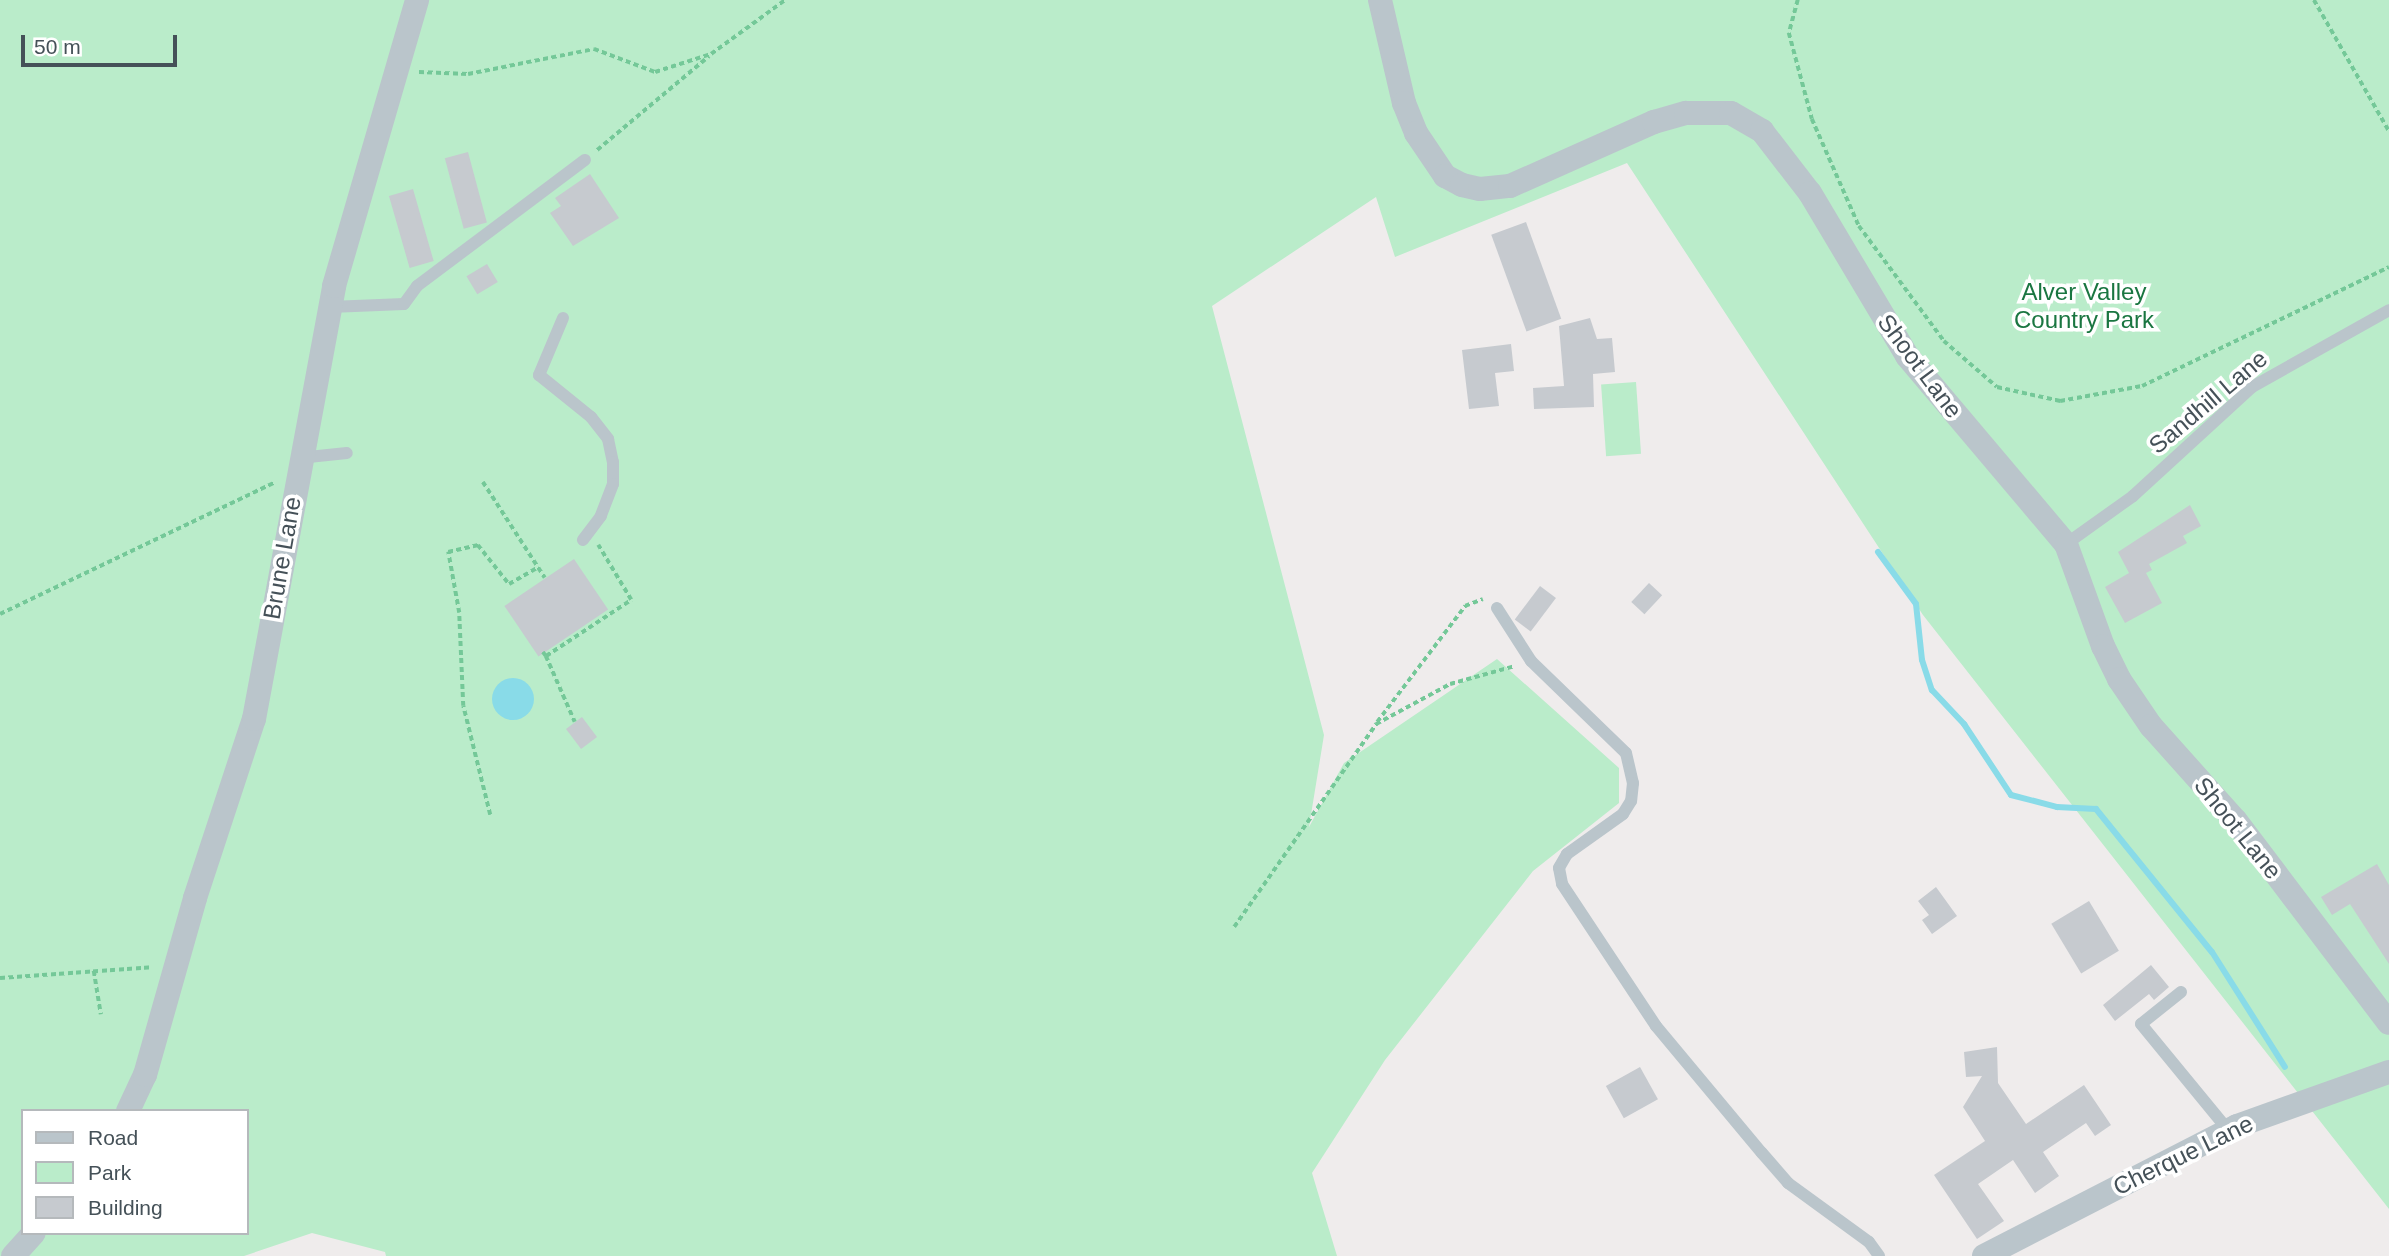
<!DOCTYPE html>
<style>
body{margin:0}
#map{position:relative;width:2389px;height:1256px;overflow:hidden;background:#efecec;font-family:Arial,sans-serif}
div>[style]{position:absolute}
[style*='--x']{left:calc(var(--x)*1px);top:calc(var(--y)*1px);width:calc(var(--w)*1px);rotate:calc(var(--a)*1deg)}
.green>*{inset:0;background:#baecca;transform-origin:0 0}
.water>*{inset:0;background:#89dbe8}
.round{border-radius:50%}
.stream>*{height:6px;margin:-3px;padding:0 3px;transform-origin:3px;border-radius:3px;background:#89dbe8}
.building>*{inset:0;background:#c6cacf;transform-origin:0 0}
.path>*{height:3.5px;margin-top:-1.75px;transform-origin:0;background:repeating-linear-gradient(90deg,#74c898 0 5px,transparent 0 8.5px)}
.lane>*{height:12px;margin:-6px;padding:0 6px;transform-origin:6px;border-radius:6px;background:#bac5cb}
.street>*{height:24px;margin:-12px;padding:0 12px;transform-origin:12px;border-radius:12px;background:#bac5cb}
span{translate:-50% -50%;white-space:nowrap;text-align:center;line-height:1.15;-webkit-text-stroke:7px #fff;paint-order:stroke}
.park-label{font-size:24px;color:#1a7641}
.street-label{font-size:24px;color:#455158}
.legend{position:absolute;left:21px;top:1109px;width:228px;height:126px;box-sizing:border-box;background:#fff;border:2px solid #b5b9bc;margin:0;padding:9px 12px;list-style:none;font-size:21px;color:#455158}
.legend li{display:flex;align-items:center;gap:14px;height:35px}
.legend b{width:35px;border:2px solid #b5b9bc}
.scale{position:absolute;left:21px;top:35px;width:156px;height:32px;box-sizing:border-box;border:4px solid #455158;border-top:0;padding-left:9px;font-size:21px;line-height:24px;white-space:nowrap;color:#455158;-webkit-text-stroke:5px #fff;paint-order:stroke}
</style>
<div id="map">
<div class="green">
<div style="clip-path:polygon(evenodd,0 0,2389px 0,2389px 1209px,1923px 615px,1627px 163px,1395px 257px,1376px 197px,1212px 306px,1324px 735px,1309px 827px,1344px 763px,1497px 659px,1619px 768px,1619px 803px,1533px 871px,1385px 1060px,1312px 1173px,1337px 1256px,386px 1256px,385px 1252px,312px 1233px,244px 1256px,0 1256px,0 0,23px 1111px,247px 1111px,247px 1233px,23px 1233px,23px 1111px)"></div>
<div style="left:1636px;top:382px;width:72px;height:35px;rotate:86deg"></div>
</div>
<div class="water">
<div class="round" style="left:492px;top:678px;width:42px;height:42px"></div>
</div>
<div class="stream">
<div style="--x:1878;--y:552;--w:64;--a:53.8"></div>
<div style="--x:1916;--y:604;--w:56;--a:83.9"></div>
<div style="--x:1922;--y:660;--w:32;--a:72"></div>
<div style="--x:1932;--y:690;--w:47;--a:46.7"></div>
<div style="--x:1964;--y:724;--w:85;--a:56.5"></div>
<div style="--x:2011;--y:795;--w:48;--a:14.6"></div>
<div style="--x:2057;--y:807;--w:39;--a:3"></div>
<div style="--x:2096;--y:809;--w:184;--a:51"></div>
<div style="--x:2212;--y:952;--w:136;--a:57.6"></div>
</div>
<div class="building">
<div style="left:468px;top:152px;width:73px;height:24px;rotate:75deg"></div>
<div style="clip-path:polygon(590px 174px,619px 218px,573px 246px,550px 213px,561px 206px,555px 198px)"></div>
<div style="left:413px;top:189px;width:75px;height:25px;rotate:74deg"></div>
<div style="left:1526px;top:222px;width:103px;height:37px;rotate:70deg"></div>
<div style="left:487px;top:264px;width:21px;height:24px;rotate:59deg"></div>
<div style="clip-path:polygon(1590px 318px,1597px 339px,1612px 338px,1615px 372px,1593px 374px,1594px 407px,1534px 409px,1533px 388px,1564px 386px,1559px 326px)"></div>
<div style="clip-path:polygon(1511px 344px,1514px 371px,1495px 373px,1499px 406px,1469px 409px,1462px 350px)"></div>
<div style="clip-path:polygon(2190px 505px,2201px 526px,2183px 536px,2187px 543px,2149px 564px,2152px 570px,2146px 573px,2162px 603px,2125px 623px,2105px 587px,2129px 573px,2118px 552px)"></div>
<div style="left:574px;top:559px;width:61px;height:84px;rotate:56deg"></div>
<div style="left:1649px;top:583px;width:18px;height:26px;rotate:43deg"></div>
<div style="left:1540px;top:586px;width:20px;height:42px;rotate:37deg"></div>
<div style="left:582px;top:717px;width:25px;height:20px;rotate:53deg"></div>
<div style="clip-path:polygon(2377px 864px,2389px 885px,2389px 964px,2350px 904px,2332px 915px,2321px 897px)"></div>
<div style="clip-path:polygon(1936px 887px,1957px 916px,1932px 934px,1922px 920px,1929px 915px,1918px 901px)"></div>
<div style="left:2089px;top:901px;width:58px;height:44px;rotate:59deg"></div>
<div style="clip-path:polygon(2151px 965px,2169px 987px,2154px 1000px,2149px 994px,2115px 1021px,2103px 1005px)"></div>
<div style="clip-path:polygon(1997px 1047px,1998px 1083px,2026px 1124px,2084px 1085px,2111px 1125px,2095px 1136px,2086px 1123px,2043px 1152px,2059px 1176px,2035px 1193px,2013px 1160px,1978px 1184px,2004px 1221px,1977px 1239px,1934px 1175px,1985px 1141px,1963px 1107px,1982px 1076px,1966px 1077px,1964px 1052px)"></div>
<div style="left:1640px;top:1067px;width:37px;height:39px;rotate:61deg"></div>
</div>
<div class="path">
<div style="--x:1798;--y:0;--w:34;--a:105"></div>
<div style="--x:1789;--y:33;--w:89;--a:75"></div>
<div style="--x:1812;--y:119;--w:117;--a:66.3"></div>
<div style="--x:1859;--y:226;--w:143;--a:53.5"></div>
<div style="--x:1944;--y:341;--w:70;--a:41"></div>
<div style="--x:1997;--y:387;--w:65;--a:12.5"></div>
<div style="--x:2060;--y:401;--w:83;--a:-10.4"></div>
<div style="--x:2142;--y:386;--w:274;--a:-25.7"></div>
<div style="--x:2314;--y:0;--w:151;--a:60.2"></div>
<div style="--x:419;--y:72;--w:49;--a:2.3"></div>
<div style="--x:468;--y:74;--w:128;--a:-11.2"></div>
<div style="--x:594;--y:49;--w:65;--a:20.7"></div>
<div style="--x:655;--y:72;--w:59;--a:-17.8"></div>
<div style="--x:711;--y:54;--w:92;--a:-36.1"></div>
<div style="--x:597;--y:150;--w:146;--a:-40"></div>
<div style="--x:483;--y:482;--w:114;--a:57.1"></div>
<div style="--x:0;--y:614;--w:305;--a:-25.6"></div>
<div style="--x:543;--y:652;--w:5;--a:53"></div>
<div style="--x:546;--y:656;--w:102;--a:-33.4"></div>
<div style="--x:631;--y:600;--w:64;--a:-121"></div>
<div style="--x:546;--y:656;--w:72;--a:66.3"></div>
<div style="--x:1377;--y:722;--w:146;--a:-52.8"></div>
<div style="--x:1465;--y:606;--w:19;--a:-21"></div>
<div style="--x:490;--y:815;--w:112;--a:-103.9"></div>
<div style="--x:463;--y:706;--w:93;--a:-92.5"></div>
<div style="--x:459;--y:613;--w:62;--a:-100.2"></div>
<div style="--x:448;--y:552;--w:31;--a:-13"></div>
<div style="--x:478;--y:545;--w:50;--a:51.5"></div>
<div style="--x:509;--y:584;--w:34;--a:-30"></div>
<div style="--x:1234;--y:927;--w:248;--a:-55"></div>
<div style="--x:1376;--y:724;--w:84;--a:-28.4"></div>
<div style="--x:1450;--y:684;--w:67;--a:-15.5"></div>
<div style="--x:94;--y:971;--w:44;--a:80.8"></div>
<div style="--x:0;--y:978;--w:152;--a:-4.1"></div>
</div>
<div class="lane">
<div style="--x:330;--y:307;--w:74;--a:-2.3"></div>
<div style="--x:404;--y:304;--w:22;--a:-54"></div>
<div style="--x:417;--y:286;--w:210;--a:-36.9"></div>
<div style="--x:563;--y:318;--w:62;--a:112.8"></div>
<div style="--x:539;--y:375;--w:67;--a:38.9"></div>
<div style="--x:591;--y:417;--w:28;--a:52"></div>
<div style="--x:608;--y:439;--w:24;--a:78"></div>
<div style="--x:613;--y:462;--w:22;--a:90"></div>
<div style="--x:613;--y:484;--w:34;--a:111"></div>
<div style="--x:601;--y:516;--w:30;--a:127"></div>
<div style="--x:299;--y:458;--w:48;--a:-5.9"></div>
<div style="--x:2066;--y:544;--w:82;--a:-35.6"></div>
<div style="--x:2133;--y:496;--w:161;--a:-42.5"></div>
<div style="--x:2252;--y:387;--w:157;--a:-29.3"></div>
<div style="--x:1497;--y:608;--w:63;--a:57.3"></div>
<div style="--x:1531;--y:661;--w:132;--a:44.1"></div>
<div style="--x:1626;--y:753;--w:31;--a:77"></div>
<div style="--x:1633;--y:783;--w:18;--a:96"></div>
<div style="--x:1631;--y:801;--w:15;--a:122"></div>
<div style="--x:1623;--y:814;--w:69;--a:144.5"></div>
<div style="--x:1567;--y:854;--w:16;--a:120"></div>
<div style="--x:1559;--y:868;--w:16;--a:79"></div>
<div style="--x:1562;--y:884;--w:170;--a:56.5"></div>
<div style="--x:1656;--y:1026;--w:165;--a:50.2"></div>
<div style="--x:1762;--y:1153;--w:40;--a:49"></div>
<div style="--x:1788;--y:1183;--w:100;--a:36.1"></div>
<div style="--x:1869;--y:1242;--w:17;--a:54"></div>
<div style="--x:2181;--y:992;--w:51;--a:141.3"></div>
<div style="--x:2141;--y:1024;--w:137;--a:50.6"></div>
</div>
<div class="street">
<div style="--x:1380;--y:0;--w:106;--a:76.9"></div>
<div style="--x:1404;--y:103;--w:32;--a:68"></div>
<div style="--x:1416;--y:133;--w:52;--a:56"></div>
<div style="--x:1445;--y:176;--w:19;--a:28"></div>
<div style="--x:1462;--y:185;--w:18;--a:13"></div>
<div style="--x:1480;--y:189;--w:30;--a:-6"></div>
<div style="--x:1510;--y:186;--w:158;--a:-24"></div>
<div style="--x:1654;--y:122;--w:33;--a:-16"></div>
<div style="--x:1686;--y:113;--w:45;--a:0"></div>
<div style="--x:1731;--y:113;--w:36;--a:30"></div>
<div style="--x:1762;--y:131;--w:78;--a:52.3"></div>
<div style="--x:1810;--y:193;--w:190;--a:59.2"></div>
<div style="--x:1907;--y:356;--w:246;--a:49.8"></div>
<div style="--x:2066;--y:544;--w:109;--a:70.1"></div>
<div style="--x:2103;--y:646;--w:37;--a:64"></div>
<div style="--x:2119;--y:679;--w:57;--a:55.8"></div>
<div style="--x:2151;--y:726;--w:127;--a:48.2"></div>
<div style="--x:2236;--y:821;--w:253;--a:52.9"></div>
<div style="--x:128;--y:1111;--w:40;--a:-65"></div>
<div style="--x:145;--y:1075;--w:184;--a:-74.2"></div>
<div style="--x:195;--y:898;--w:188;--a:-71.8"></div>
<div style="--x:254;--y:719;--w:440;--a:-79.5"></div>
<div style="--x:334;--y:286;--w:298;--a:-73.8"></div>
<div style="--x:13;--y:1256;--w:31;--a:-48"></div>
<div style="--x:1984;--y:1256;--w:284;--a:-27.2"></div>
<div style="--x:2237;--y:1126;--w:161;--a:-19.6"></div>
</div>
<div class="park-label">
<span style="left:2084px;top:306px">Alver Valley<br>Country Park</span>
</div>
<div class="street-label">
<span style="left:1920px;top:366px;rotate:53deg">Shoot Lane</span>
<span style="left:2208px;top:402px;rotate:-40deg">Sandhill Lane</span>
<span style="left:282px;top:558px;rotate:-80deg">Brune Lane</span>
<span style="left:2238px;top:828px;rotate:51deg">Shoot Lane</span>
<span style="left:2183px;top:1155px;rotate:-26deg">Cherque Lane</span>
</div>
<ul class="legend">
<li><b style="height:9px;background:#bac5cb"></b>Road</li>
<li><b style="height:19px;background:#baecca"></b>Park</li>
<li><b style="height:19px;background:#c6cacf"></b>Building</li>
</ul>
<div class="scale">50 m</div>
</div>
